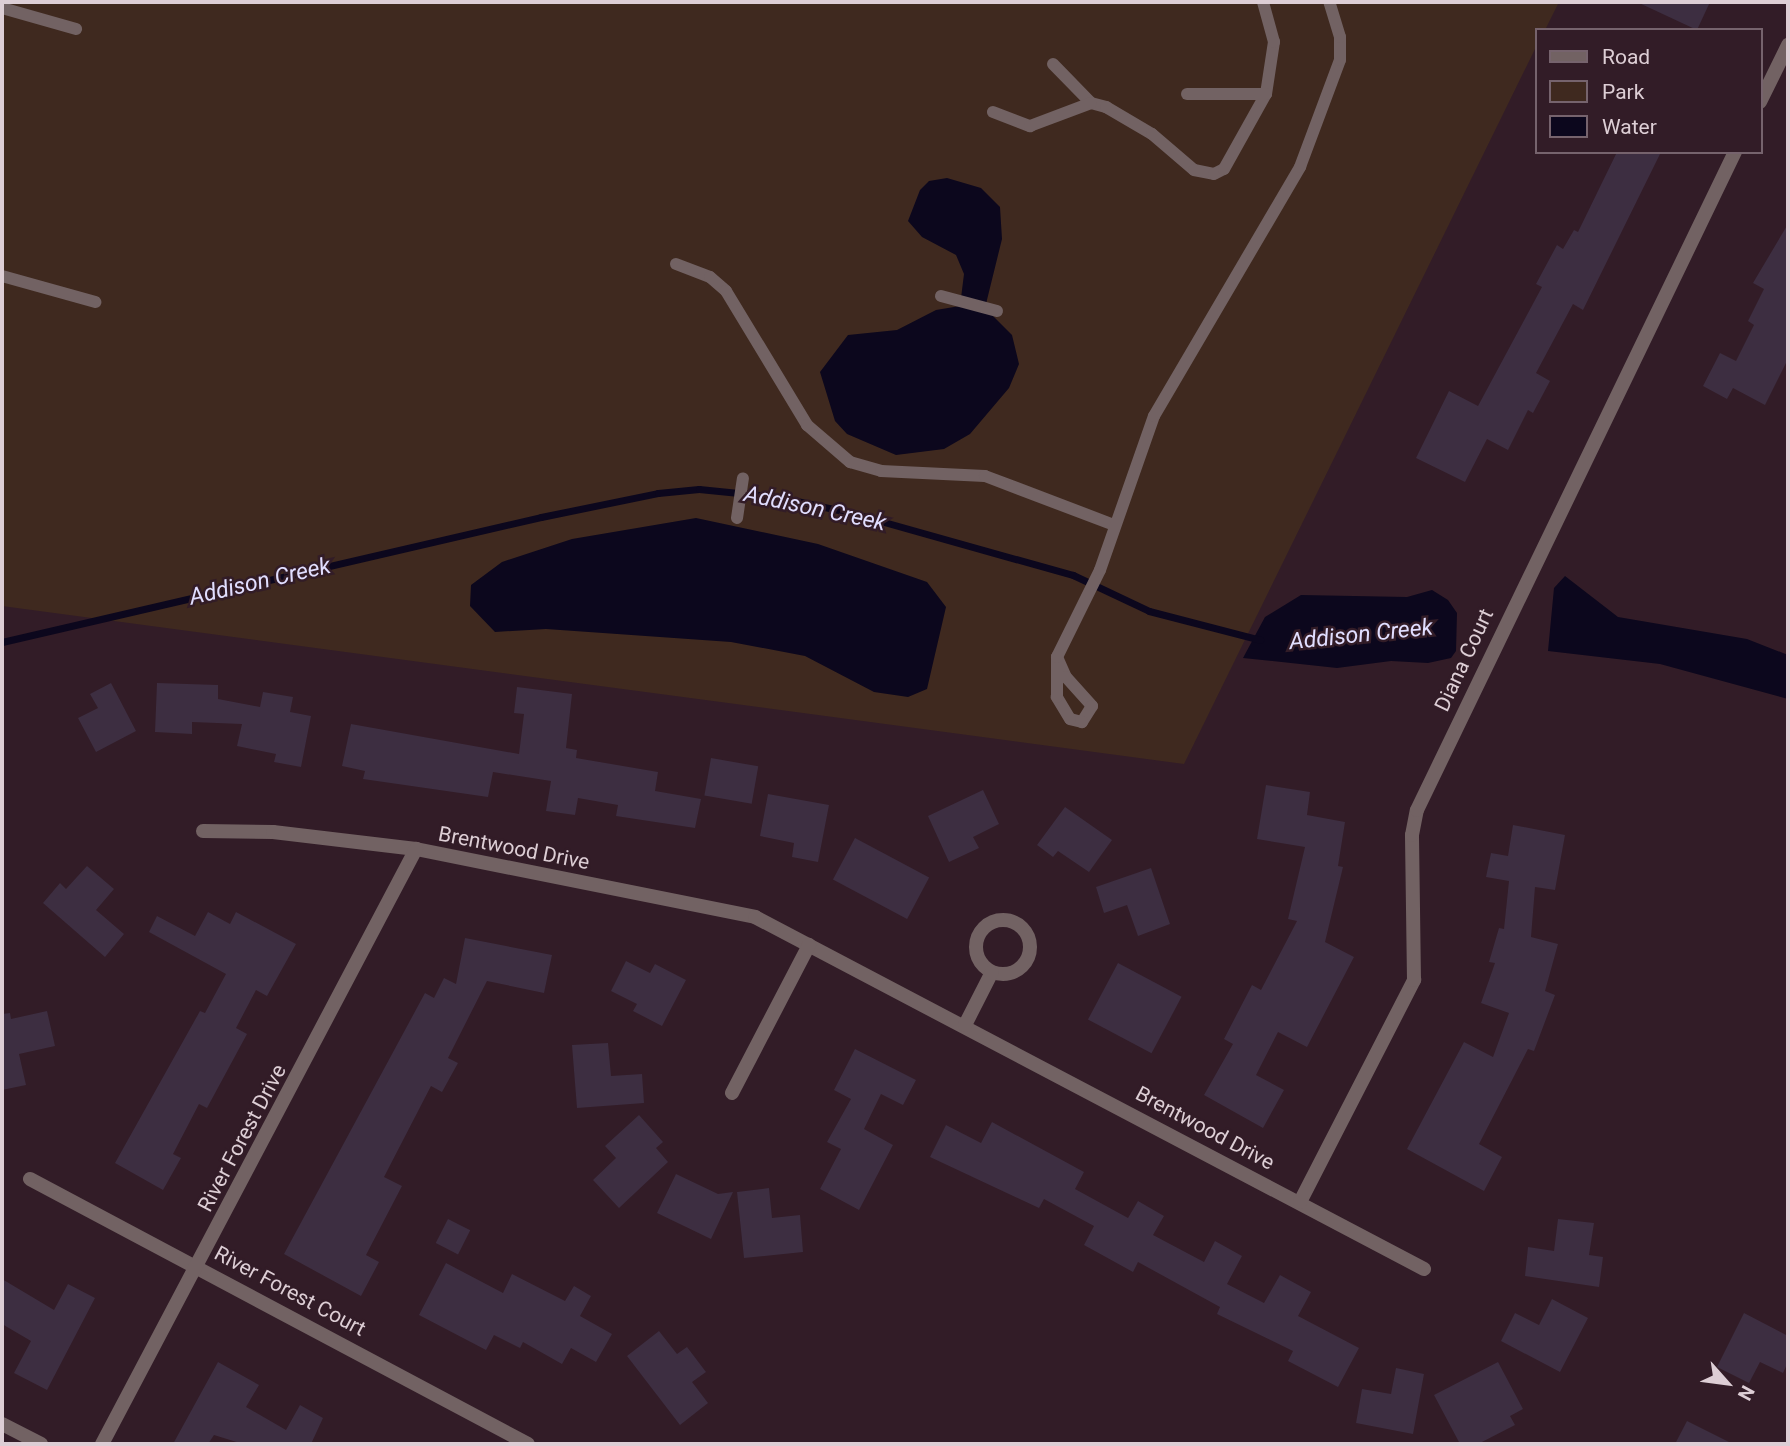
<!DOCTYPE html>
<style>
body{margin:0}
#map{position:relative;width:1790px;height:1446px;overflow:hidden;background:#321c27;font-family:Roboto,sans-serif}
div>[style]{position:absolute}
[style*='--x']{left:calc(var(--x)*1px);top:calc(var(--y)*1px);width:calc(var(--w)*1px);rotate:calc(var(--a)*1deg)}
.green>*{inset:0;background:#3f291f}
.water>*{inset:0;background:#0c071d}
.stream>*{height:7px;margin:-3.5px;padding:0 3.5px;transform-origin:3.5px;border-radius:3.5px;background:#0c071d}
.building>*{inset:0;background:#3d2e41;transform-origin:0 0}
.lane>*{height:12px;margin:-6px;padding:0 6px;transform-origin:6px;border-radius:6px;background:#726263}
.street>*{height:14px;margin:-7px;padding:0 7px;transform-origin:7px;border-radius:7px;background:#726263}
.street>.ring{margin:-7px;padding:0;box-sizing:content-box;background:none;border:14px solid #726263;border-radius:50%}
span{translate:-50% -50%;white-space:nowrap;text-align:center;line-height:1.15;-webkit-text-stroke:5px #321c27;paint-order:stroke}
.street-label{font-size:21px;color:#ddced5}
.water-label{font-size:23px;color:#e1deff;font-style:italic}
.frame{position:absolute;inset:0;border:4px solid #ddced5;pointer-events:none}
.legend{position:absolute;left:1535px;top:28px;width:228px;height:126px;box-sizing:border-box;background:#321c27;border:2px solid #76636d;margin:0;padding:9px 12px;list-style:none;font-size:21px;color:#ddced5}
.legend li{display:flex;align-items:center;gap:14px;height:35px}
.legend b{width:35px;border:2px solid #76636d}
.north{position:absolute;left:1692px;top:1348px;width:70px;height:70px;-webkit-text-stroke:5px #321c27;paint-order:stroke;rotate:118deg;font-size:19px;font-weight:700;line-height:28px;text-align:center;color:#ddced5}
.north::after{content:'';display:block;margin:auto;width:24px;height:32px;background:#ddced5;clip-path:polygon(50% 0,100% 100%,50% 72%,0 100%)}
</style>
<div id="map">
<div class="green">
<div style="clip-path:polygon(2px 2px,1559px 2px,1545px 30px,1536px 30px,1536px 47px,1184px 764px,2px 606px)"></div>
</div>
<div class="water">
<div style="clip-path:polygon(947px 178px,981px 188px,1000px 207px,1002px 239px,985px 308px,1012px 335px,1019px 364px,1009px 388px,970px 434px,944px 449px,896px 455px,847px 434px,835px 421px,820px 372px,848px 335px,897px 330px,936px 310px,960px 306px,964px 274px,956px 255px,922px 237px,908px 221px,920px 190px,929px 181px)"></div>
<div style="clip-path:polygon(696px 518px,818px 544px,927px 582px,946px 607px,927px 689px,908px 697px,874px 692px,805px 656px,731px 642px,546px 629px,495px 632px,470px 606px,471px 585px,502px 562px,572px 539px)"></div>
<div style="clip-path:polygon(1565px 576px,1618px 617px,1747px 639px,1788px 655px,1788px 699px,1660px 664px,1548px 651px,1554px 588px)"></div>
<div style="clip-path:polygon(1432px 590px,1448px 600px,1457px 613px,1456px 651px,1451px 658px,1428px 663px,1391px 661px,1337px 668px,1243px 658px,1265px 617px,1301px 595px,1407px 597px)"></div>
</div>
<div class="stream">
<div style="--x:2;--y:642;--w:553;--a:-13.06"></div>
<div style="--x:541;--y:517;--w:119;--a:-11.6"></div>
<div style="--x:658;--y:493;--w:41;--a:-5.6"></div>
<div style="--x:699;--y:489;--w:79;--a:5.8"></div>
<div style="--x:778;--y:497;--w:76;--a:12.2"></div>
<div style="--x:852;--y:513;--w:230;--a:15.7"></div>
<div style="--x:1073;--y:575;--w:84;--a:25.3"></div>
<div style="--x:1149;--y:611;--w:115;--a:14.6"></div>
</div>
<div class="building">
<div style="clip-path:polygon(1637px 2px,1710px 2px,1697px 30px)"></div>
<div style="clip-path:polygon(1617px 152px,1661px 152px,1583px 310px,1573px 304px,1536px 373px,1550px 381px,1533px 413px,1528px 410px,1508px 450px,1487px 439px,1465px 482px,1416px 458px,1449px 391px,1478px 406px,1542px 287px,1536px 284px,1557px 245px,1563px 249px,1574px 230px,1578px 232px)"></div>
<div style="clip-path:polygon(1788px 224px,1788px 359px,1765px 405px,1733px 388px,1727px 399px,1703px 386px,1720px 353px,1736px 361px,1754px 325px,1748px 321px,1764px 289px,1753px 283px)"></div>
<div style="clip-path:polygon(111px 683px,136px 731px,96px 752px,78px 718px,98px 708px,90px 694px)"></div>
<div style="clip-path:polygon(157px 683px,218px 685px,218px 699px,260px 707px,263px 692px,293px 697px,290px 712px,311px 716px,301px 767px,274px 762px,276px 754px,237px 746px,242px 724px,192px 722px,192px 734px,155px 732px)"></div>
<div style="clip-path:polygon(517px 687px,572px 694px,566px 748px,577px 750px,576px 758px,658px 772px,655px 791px,701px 799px,695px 828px,616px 816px,618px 805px,578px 798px,575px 815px,546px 811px,551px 781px,493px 772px,488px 797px,363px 779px,365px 771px,342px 766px,351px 724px,519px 754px,524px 714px,514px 713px)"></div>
<div style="left:711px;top:758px;width:48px;height:38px;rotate:10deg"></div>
<div style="clip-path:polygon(1266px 785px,1310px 792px,1307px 815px,1345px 822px,1338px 866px,1343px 867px,1325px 942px,1354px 957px,1307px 1047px,1278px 1032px,1256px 1075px,1284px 1090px,1263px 1128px,1204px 1095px,1233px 1044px,1224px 1039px,1252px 985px,1261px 990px,1297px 921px,1288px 919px,1305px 847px,1257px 839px)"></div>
<div style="clip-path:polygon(983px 790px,999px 824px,973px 837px,979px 848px,949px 862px,928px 816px)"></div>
<div style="clip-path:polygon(768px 794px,829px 805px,818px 862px,792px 857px,794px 843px,760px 836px)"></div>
<div style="clip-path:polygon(1065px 807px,1112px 840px,1089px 872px,1058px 851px,1053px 857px,1037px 845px)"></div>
<div style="clip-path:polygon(1513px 825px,1565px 835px,1555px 890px,1535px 887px,1531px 937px,1558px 944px,1545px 991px,1555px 995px,1534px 1051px,1528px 1049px,1479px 1144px,1502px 1157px,1484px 1191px,1407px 1149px,1464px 1042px,1493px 1057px,1509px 1013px,1481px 1003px,1495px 963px,1489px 962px,1499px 928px,1504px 929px,1509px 881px,1486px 877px,1491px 853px,1508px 856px)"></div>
<div style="left:855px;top:838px;width:84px;height:47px;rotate:28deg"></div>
<div style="clip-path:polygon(87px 866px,114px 889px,96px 910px,124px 934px,105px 957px,43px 903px,60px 883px,66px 889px)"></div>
<div style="clip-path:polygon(1151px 868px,1170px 924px,1138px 936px,1127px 905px,1104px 913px,1096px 887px)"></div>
<div style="clip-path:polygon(208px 912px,230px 924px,236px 912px,296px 944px,267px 996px,256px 990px,236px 1028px,247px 1034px,207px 1108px,199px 1104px,173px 1154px,181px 1158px,163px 1190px,115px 1163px,200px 1011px,205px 1013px,226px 974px,149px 932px,157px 916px,195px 936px)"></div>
<div style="clip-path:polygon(465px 938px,552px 955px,544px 993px,487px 981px,448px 1058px,458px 1063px,442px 1092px,431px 1086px,384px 1177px,402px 1186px,366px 1255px,379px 1262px,361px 1296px,284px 1254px,425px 993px,434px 998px,444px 978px,456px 984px)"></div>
<div style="clip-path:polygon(626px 961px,650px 973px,655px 964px,686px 980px,662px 1026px,633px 1011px,637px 1004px,611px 991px)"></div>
<div style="left:1118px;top:963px;width:72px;height:64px;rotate:28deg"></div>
<div style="clip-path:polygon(47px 1011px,55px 1046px,19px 1054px,26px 1085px,2px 1090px,2px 1014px,10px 1013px,11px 1019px)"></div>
<div style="clip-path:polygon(608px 1043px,611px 1076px,642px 1074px,644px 1103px,577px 1108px,572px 1045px)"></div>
<div style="clip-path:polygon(855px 1049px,916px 1080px,903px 1105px,881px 1094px,864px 1129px,893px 1145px,859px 1210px,820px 1189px,841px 1149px,827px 1142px,851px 1099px,834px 1090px)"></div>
<div style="clip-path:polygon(639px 1115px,663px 1142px,656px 1148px,668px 1162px,619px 1208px,593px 1180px,616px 1158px,605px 1146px)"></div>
<div style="clip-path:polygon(992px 1122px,1084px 1172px,1075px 1189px,1128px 1218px,1138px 1201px,1164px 1216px,1153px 1235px,1204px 1262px,1215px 1241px,1242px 1256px,1227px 1284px,1264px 1303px,1280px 1275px,1311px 1292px,1298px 1316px,1359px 1348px,1338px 1387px,1288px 1361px,1293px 1351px,1217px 1314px,1220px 1307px,1138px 1262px,1133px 1272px,1084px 1245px,1094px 1226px,1044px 1199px,1039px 1208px,930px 1157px,946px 1125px,981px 1143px)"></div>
<div style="clip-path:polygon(676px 1174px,718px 1194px,733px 1192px,711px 1239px,657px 1213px)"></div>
<div style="clip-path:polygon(769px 1188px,772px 1218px,800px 1215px,803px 1252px,744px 1258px,737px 1192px)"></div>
<div style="left:448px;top:1219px;width:25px;height:27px;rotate:27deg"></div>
<div style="clip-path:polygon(1558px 1219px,1594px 1223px,1589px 1255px,1603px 1257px,1599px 1287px,1525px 1276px,1528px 1247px,1554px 1251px)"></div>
<div style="clip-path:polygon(446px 1263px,503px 1293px,512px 1274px,565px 1301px,574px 1286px,591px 1296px,580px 1316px,612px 1334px,596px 1362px,571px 1348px,562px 1364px,523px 1342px,520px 1348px,494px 1335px,486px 1350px,419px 1315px)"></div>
<div style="clip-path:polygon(2px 1279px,54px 1310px,68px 1284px,95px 1298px,47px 1390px,14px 1373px,31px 1341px,2px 1324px)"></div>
<div style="clip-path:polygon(1552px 1299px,1588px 1318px,1560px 1372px,1501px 1341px,1515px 1313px,1539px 1325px)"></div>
<div style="clip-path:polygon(1744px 1313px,1788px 1336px,1788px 1362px,1783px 1373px,1760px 1362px,1749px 1383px,1717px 1367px)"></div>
<div style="clip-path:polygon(659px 1331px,677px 1354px,687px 1347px,706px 1372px,692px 1382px,708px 1403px,680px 1425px,627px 1356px)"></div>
<div style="clip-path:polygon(218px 1362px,259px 1385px,246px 1407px,286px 1430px,300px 1405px,323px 1418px,311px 1444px,243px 1444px,214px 1435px,208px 1444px,173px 1444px)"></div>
<div style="clip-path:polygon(1498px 1362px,1523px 1409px,1510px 1416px,1515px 1425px,1478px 1444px,1460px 1444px,1434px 1395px)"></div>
<div style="clip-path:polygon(1396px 1368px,1424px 1374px,1413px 1434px,1356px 1423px,1362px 1389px,1391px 1394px)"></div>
<div style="clip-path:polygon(1687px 1421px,1733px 1444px,1675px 1444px)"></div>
</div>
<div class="lane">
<div style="--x:2;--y:8;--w:77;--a:15.8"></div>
<div style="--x:1053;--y:64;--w:54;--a:45.7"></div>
<div style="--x:1091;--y:103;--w:16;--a:15"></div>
<div style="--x:1106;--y:107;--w:53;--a:30.4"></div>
<div style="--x:1152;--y:134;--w:55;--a:40.6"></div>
<div style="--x:1194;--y:170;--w:20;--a:11"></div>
<div style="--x:1214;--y:174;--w:11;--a:-27"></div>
<div style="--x:1224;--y:169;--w:86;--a:-60.8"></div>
<div style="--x:1266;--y:94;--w:53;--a:-81.3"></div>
<div style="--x:1274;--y:42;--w:41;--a:-105.4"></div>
<div style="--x:1187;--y:94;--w:79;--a:0"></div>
<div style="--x:993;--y:112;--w:40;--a:21"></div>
<div style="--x:1030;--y:126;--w:65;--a:-20.7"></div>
<div style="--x:676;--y:264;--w:36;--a:21"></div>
<div style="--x:710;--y:277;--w:21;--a:41"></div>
<div style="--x:726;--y:291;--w:157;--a:58.8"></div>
<div style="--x:807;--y:425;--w:57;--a:40.7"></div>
<div style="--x:850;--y:462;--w:32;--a:16"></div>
<div style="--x:881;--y:471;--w:104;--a:2.8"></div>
<div style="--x:985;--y:476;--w:138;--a:20.8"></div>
<div style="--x:2;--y:276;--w:97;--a:15.6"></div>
<div style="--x:941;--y:296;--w:58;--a:15"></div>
<div style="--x:737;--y:518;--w:40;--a:-81.5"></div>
<div style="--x:1057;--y:657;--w:22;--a:66"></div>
<div style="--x:1066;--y:677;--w:39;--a:48"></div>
<div style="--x:1092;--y:706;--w:19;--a:122"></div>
<div style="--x:1082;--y:722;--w:12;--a:-166"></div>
<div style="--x:1070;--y:719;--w:26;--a:-121"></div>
<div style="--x:1057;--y:697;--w:40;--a:-90"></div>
<div style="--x:1057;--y:657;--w:97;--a:-63.7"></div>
<div style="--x:1100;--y:570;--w:163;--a:-70.7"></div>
<div style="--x:1154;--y:416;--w:289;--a:-59.6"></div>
<div style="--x:1300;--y:167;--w:114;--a:-69.5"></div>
<div style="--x:1340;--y:60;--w:23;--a:-90"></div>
<div style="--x:1340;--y:37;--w:37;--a:-107"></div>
</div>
<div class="street">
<div style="--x:1760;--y:102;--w:64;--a:-63.8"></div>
<div style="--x:203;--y:831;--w:70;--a:0.8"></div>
<div style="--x:273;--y:832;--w:144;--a:6.8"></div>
<div style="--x:416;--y:849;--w:346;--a:11.3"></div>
<div style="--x:755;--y:917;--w:756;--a:27.75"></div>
<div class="ring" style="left:976px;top:920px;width:40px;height:40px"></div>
<div style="--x:965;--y:1025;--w:59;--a:-63"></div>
<div style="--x:732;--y:1093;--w:167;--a:-62.5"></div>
<div style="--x:30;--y:1179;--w:564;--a:28.02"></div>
<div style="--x:1300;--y:1202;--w:250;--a:-62.8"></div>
<div style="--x:1414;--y:980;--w:145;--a:-90.8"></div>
<div style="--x:1412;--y:835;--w:25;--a:-79"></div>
<div style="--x:1417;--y:810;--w:731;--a:-64.21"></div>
<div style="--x:2;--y:1424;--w:44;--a:27.1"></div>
<div style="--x:102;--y:1444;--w:673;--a:-62.18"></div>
</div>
<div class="street-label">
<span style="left:1464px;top:660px;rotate:-65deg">Diana Court</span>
<span style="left:514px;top:848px;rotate:11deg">Brentwood Drive</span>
<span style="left:1205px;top:1128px;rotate:28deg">Brentwood Drive</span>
<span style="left:242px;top:1138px;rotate:-62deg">River Forest Drive</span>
<span style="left:290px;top:1291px;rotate:28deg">River Forest Court</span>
</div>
<div class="water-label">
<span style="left:815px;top:509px;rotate:12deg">Addison Creek</span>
<span style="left:260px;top:582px;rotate:-13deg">Addison Creek</span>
<span style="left:1361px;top:635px;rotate:-6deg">Addison Creek</span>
</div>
<div class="frame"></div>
<ul class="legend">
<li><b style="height:9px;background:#726263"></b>Road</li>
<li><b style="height:19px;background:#3f291f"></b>Park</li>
<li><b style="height:19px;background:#0c071d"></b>Water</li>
</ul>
<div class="north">N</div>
</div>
